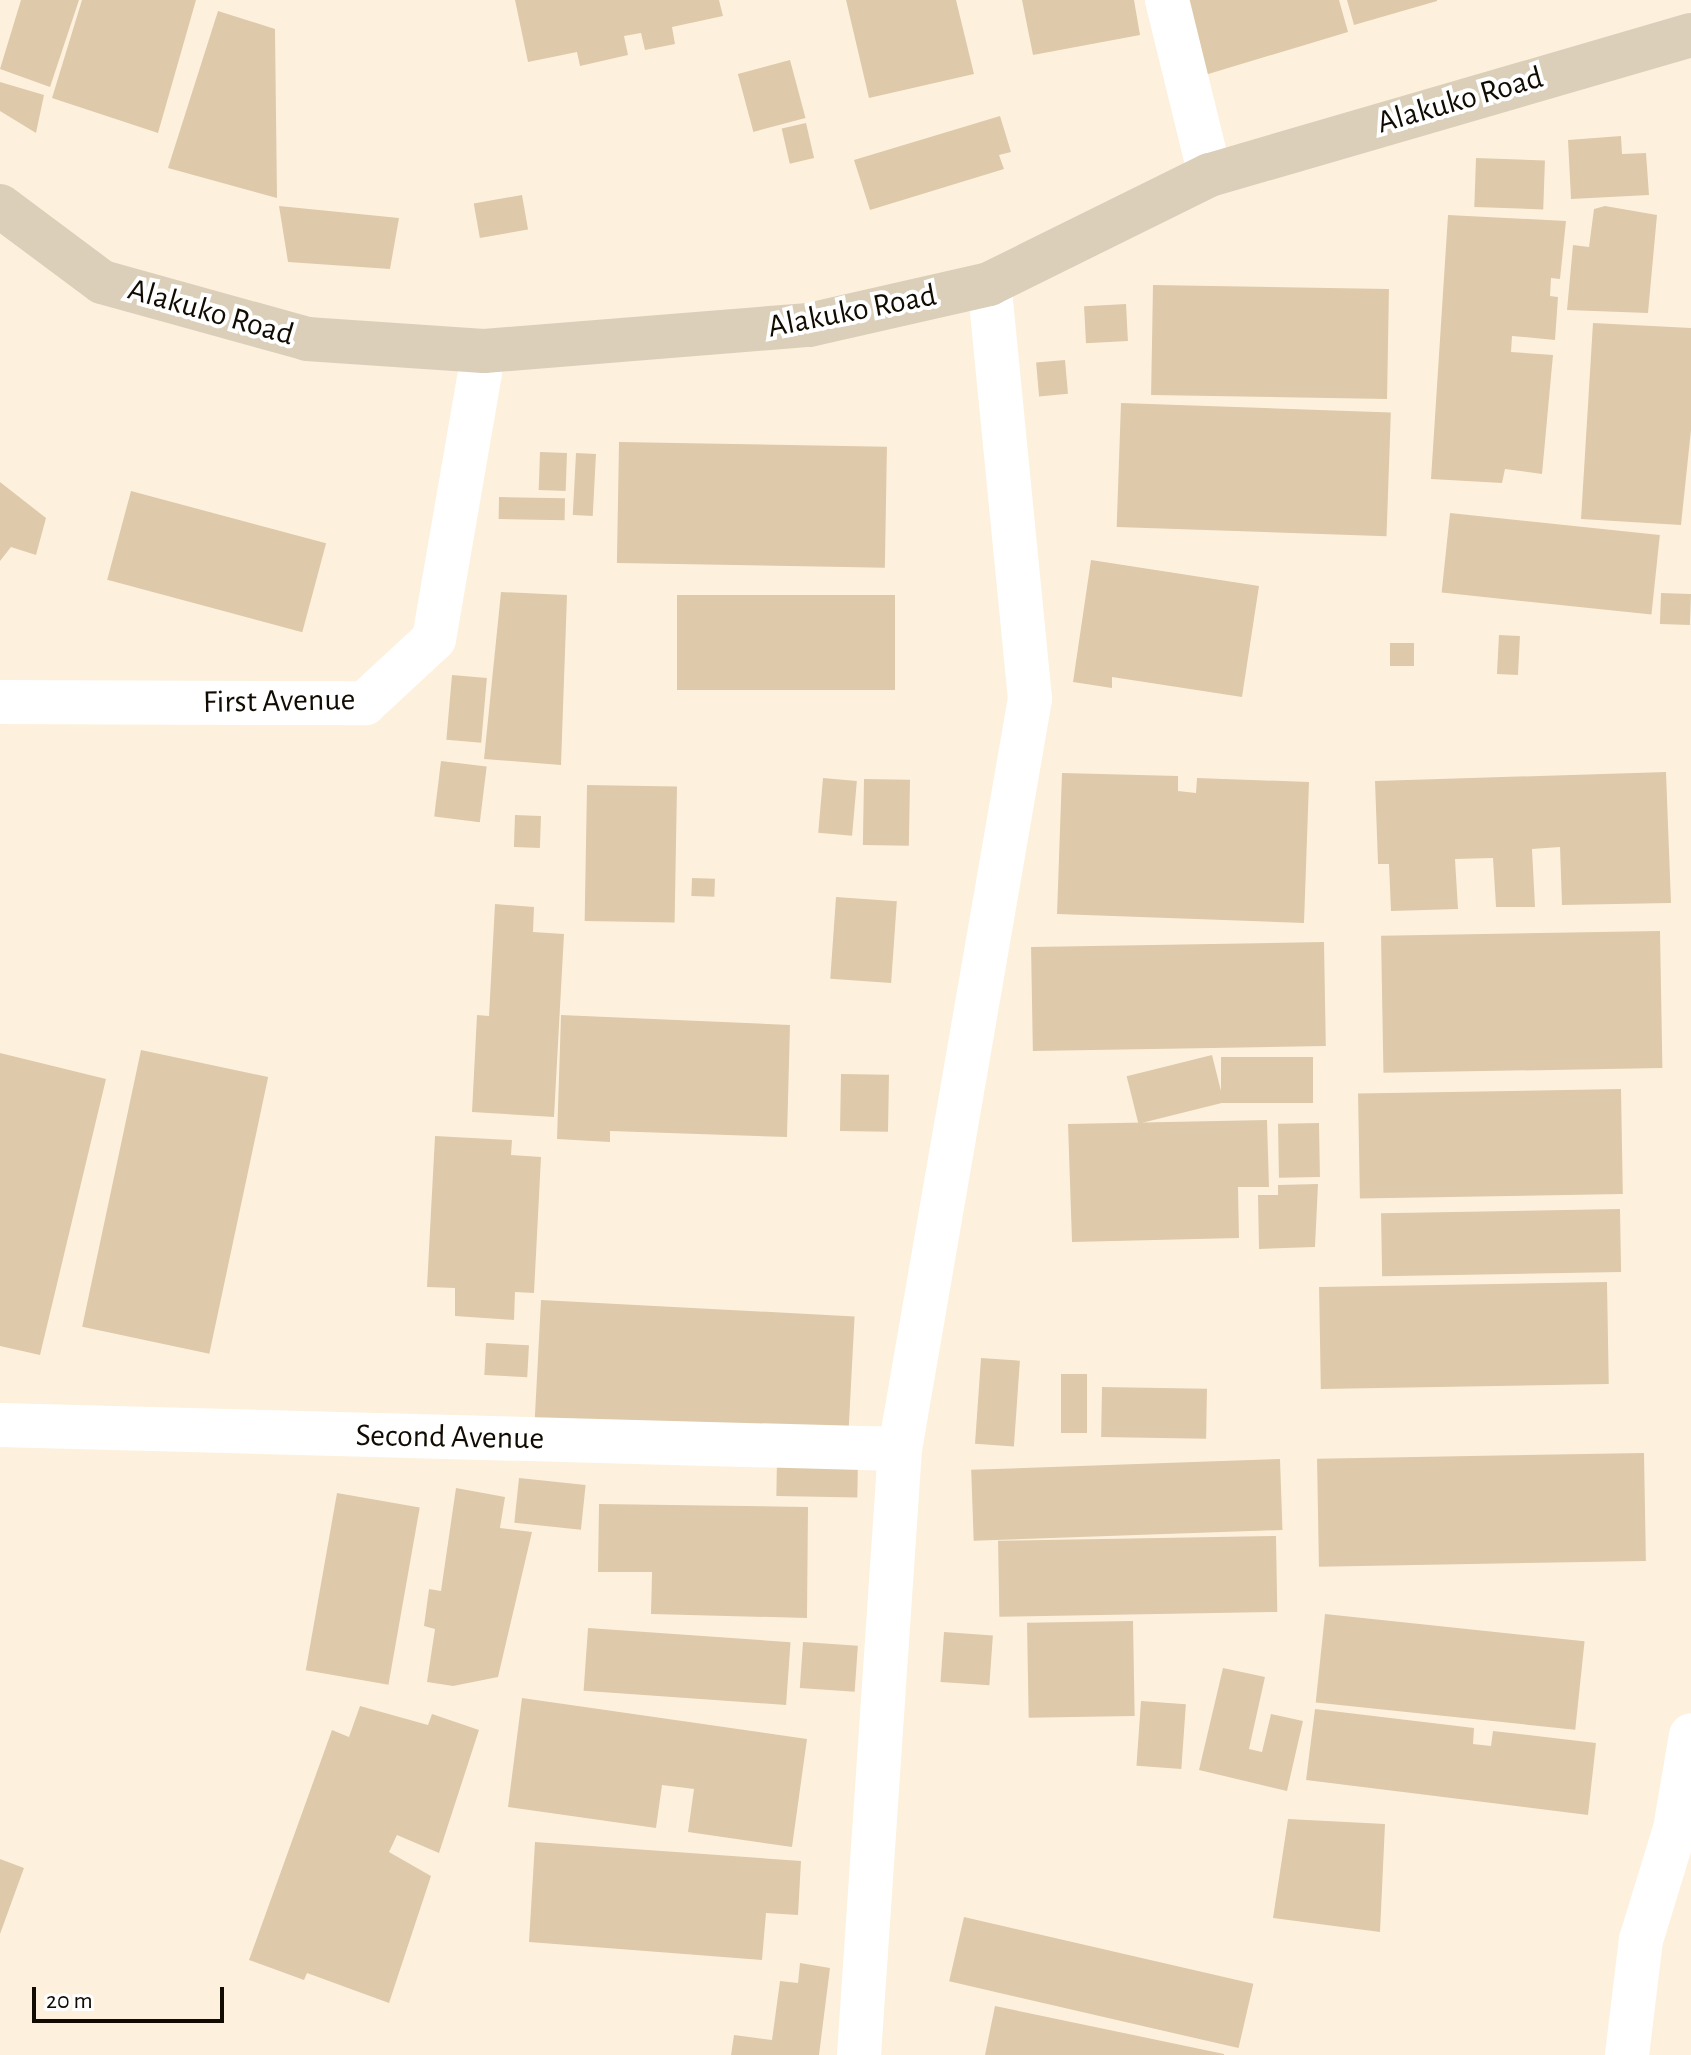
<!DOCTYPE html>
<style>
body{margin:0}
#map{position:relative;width:1691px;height:2055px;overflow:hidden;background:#fdf1de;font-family:"Alegreya Sans",sans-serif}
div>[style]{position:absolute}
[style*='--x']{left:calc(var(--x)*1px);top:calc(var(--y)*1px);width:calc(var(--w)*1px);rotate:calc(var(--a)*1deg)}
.building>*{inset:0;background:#decaab;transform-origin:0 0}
.street>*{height:44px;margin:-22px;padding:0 22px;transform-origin:22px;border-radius:22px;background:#fff}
.secondary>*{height:44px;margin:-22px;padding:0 22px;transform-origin:22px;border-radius:22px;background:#dbcfba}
span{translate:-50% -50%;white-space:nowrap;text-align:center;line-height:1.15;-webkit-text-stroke:8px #fff;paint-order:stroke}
.street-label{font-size:32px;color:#110b02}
.scale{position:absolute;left:32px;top:1987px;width:192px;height:36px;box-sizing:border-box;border:4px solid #110b02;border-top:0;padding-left:10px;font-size:24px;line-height:28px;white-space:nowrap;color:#110b02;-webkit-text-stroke:6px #fff;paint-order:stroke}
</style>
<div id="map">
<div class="building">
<div style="clip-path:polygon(21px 0,79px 0,50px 87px,0 69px)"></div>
<div style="clip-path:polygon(82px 0,196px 0,158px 133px,52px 98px)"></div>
<div style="clip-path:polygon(515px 0,719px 0,723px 16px,672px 27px,675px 44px,645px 50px,641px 33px,624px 36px,628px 55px,580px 66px,577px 52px,528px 62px)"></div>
<div style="clip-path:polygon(846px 0,956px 0,974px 74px,869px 98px)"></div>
<div style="clip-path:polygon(1022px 0,1134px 0,1140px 35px,1033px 55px)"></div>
<div style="clip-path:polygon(1183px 0,1339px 0,1348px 32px,1195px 78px)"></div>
<div style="clip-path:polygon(1347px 0,1437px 0,1437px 1px,1354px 25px)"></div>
<div style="clip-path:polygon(218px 11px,275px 29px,277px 198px,168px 168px)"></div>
<div style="left:790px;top:60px;width:60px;height:54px;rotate:75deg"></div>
<div style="clip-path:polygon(0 82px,44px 95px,36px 133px,0 111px)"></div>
<div style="clip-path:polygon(1000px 116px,1011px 152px,999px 155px,1004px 169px,870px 210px,854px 160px)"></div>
<div style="left:806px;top:123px;width:36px;height:25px;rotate:77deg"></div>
<div style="clip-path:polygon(1621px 136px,1622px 154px,1646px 153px,1649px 195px,1571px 199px,1568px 140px)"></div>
<div style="left:1476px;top:158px;width:69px;height:49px;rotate:2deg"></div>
<div style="left:522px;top:195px;width:35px;height:49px;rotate:80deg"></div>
<div style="clip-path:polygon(279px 206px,399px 218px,390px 269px,288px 262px)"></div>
<div style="clip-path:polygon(1605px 206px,1657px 215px,1648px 313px,1567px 310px,1573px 245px,1589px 247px,1594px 209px)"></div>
<div style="clip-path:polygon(1448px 215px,1566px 221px,1560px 279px,1551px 278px,1550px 296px,1558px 297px,1555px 340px,1512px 336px,1511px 352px,1553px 355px,1542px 474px,1505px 469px,1502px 483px,1431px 479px)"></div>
<div style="left:1153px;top:285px;width:236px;height:110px;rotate:1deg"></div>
<div style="left:1126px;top:304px;width:37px;height:42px;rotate:87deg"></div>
<div style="clip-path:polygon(1593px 323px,1691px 328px,1691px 430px,1681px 525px,1581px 519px)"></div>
<div style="left:1065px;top:360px;width:34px;height:29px;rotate:85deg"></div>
<div style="left:1121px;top:403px;width:270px;height:124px;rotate:2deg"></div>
<div style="left:619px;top:442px;width:268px;height:121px;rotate:1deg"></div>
<div style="left:540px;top:452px;width:27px;height:38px;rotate:2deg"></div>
<div style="left:576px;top:453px;width:20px;height:62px;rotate:3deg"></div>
<div style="clip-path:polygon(0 482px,46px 518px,36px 555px,11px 547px,0 561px)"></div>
<div style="left:131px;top:491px;width:202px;height:92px;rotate:15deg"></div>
<div style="left:499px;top:497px;width:66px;height:22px;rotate:1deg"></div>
<div style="left:1450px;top:513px;width:211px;height:80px;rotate:6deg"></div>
<div style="clip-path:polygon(1091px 560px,1259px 586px,1242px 697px,1112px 677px,1112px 688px,1073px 682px)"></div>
<div style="clip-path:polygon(501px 592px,567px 595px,561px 765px,484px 759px)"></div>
<div style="left:1661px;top:593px;width:30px;height:31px;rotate:2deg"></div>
<div style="left:677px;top:595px;width:218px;height:95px"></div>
<div style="left:1499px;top:635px;width:21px;height:39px;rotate:3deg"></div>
<div style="left:1390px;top:643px;width:24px;height:23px"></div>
<div style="left:452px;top:675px;width:35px;height:65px;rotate:5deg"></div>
<div style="left:441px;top:761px;width:46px;height:56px;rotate:7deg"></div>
<div style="clip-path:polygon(1666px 772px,1671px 903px,1562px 905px,1560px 847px,1532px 849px,1535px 907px,1496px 907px,1493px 858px,1455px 859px,1458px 909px,1391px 911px,1389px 864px,1378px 864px,1375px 781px)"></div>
<div style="clip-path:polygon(1062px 773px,1178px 776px,1178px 791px,1196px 793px,1197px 778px,1309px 782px,1304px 923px,1057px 914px)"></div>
<div style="left:823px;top:778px;width:34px;height:55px;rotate:5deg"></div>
<div style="left:864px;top:779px;width:46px;height:66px;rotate:1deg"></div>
<div style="left:587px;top:785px;width:90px;height:136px;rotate:1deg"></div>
<div style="left:515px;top:815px;width:26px;height:32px;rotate:2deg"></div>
<div style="left:692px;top:878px;width:23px;height:18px;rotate:2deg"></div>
<div style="left:836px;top:897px;width:61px;height:82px;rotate:4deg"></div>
<div style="clip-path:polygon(495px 904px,534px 907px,533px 932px,564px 934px,554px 1117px,472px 1112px,477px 1015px,489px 1016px)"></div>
<div style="left:1660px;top:931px;width:137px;height:279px;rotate:89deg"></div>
<div style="left:1324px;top:942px;width:104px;height:293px;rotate:89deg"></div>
<div style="clip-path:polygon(561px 1015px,790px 1025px,787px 1137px,610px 1131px,610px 1142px,557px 1139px)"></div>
<div style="left:141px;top:1050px;width:130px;height:283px;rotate:12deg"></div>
<div style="clip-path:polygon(0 1053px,106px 1079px,40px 1355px,0 1346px)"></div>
<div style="left:1212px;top:1055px;width:49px;height:88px;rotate:76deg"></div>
<div style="left:1221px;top:1057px;width:92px;height:46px"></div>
<div style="left:841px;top:1074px;width:48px;height:57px;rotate:1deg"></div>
<div style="left:1621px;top:1089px;width:105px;height:263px;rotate:89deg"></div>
<div style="clip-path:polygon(1267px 1120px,1269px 1187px,1238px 1187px,1239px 1238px,1072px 1242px,1068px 1124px)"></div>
<div style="left:1319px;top:1123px;width:54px;height:41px;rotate:89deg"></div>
<div style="clip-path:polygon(435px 1136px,512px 1140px,511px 1155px,541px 1157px,534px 1293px,515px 1292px,514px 1320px,455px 1316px,455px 1288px,427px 1287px)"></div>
<div style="clip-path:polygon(1318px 1184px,1315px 1247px,1259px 1249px,1258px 1195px,1278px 1195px,1278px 1185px)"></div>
<div style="left:1620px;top:1209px;width:63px;height:239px;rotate:89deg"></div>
<div style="left:1607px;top:1282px;width:102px;height:288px;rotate:89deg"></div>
<div style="left:541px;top:1300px;width:314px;height:123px;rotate:3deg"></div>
<div style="left:486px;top:1343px;width:43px;height:32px;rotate:3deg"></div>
<div style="left:981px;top:1358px;width:39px;height:86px;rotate:4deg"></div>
<div style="left:1061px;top:1374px;width:26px;height:59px"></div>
<div style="left:1102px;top:1387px;width:105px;height:50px;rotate:1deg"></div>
<div style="left:1644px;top:1453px;width:108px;height:327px;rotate:89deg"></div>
<div style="left:777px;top:1458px;width:81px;height:38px;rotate:1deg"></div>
<div style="left:1280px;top:1459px;width:71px;height:309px;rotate:88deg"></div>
<div style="left:519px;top:1478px;width:67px;height:45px;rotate:6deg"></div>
<div style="clip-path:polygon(456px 1488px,505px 1497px,500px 1528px,532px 1532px,498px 1677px,453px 1686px,427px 1682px,435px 1629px,424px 1626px,429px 1589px,441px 1591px)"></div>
<div style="left:337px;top:1493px;width:84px;height:180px;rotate:10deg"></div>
<div style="clip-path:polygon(599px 1504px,808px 1507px,807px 1618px,651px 1614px,652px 1572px,598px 1572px)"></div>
<div style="left:1276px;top:1536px;width:76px;height:278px;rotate:89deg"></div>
<div style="left:1325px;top:1614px;width:261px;height:89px;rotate:6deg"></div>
<div style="left:1133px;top:1621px;width:95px;height:106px;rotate:89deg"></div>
<div style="left:588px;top:1628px;width:203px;height:63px;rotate:4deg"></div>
<div style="left:944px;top:1632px;width:49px;height:50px;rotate:4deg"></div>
<div style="left:803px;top:1642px;width:55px;height:46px;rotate:4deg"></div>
<div style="clip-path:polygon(1223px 1668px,1265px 1677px,1249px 1749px,1262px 1752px,1271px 1714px,1303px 1721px,1287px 1791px,1199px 1770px)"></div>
<div style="clip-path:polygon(522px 1698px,807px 1739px,792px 1847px,688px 1832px,694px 1789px,662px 1785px,656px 1828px,508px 1807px)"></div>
<div style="left:1141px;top:1701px;width:45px;height:65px;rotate:4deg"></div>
<div style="clip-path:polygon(360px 1706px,428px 1725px,432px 1714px,479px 1730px,439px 1853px,397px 1835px,389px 1852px,431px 1876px,389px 2003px,307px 1973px,304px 1980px,249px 1960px,332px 1730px,349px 1737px)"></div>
<div style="clip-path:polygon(1315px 1709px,1474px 1728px,1473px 1744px,1491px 1746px,1493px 1731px,1596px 1743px,1588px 1815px,1306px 1780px)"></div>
<div style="clip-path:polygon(1288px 1819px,1385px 1824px,1380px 1932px,1273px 1918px)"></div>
<div style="clip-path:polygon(535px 1842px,801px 1861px,798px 1915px,766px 1913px,762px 1960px,529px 1942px)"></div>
<div style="clip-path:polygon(0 1859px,24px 1868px,0 1934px)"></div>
<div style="left:964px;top:1917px;width:297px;height:66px;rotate:13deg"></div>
<div style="clip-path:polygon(800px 1963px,830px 1968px,819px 2055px,731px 2055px,734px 2035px,772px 2040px,780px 1981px,798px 1983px)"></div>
<div style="clip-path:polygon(995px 2006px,1224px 2054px,1224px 2055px,985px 2055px)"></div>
</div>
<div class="street">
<div style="--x:1167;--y:0;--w:180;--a:76.2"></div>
<div style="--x:0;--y:702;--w:365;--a:0.2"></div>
<div style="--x:365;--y:703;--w:94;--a:-42.8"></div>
<div style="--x:434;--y:639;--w:292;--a:-80.2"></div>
<div style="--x:0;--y:1425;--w:900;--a:1.53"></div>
<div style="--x:859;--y:2055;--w:607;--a:-86.13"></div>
<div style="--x:900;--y:1449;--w:761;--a:-80.17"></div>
<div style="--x:1030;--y:699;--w:417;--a:-95.6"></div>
<div style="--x:1627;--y:2055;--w:116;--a:-83.1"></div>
<div style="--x:1641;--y:1940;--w:116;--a:-73"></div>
<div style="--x:1675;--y:1829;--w:95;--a:-80.3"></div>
</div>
<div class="secondary">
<div style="--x:0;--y:206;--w:127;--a:36.7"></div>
<div style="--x:102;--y:282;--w:213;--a:15.5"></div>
<div style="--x:307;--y:339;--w:177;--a:3.9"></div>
<div style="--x:484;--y:351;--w:326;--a:-4.6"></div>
<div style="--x:809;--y:325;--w:185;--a:-12.8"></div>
<div style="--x:989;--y:284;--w:246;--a:-26.3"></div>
<div style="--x:1210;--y:175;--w:501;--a:-16.23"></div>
</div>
<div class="street-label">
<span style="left:1460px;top:100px;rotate:-16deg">Alakuko Road</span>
<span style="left:852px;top:311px;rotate:-11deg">Alakuko Road</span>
<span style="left:211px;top:312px;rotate:16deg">Alakuko Road</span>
<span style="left:279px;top:701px;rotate:-1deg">First Avenue</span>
<span style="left:450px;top:1437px;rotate:1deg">Second Avenue</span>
</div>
<div class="scale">20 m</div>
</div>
